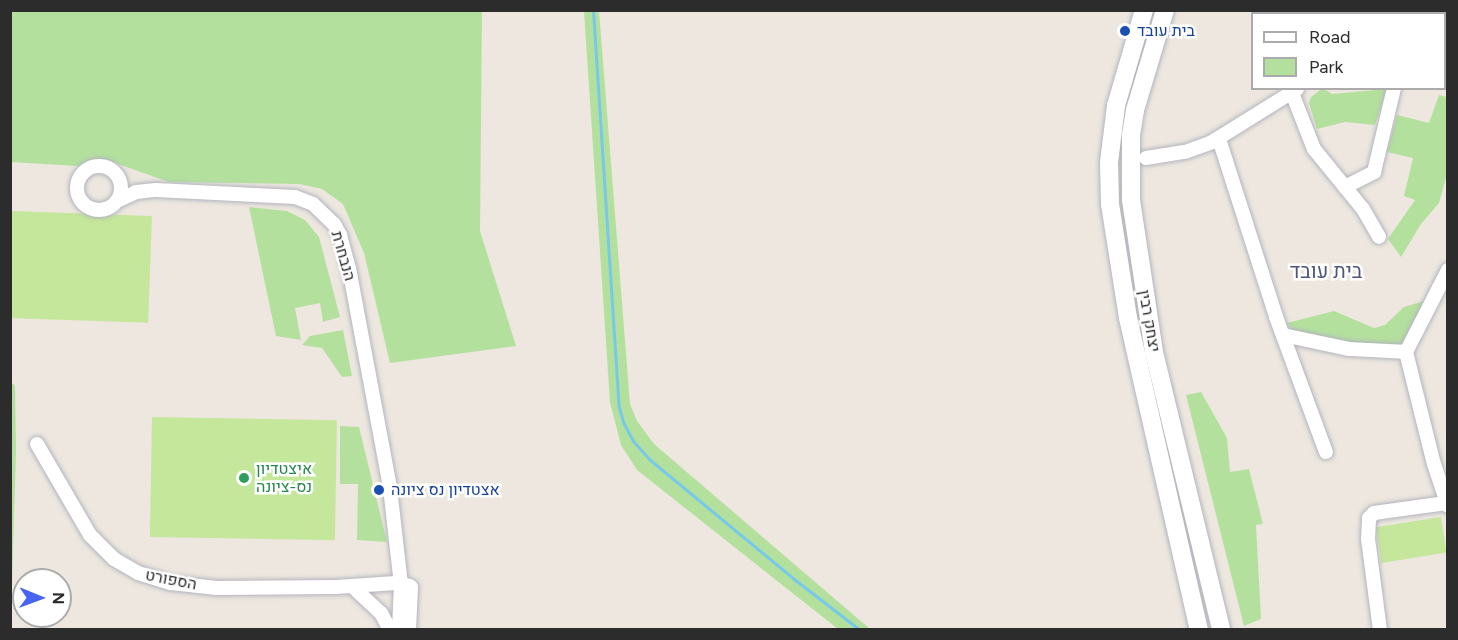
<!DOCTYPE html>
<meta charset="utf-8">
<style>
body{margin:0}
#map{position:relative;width:1458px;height:640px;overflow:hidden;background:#ede7df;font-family:Figtree,Heebo,sans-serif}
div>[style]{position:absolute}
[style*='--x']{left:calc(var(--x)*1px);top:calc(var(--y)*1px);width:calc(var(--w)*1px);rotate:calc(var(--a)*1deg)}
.green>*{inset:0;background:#b4e09e}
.pitch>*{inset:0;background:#c5e79b;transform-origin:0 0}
.stream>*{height:3px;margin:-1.5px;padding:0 1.5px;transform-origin:1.5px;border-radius:1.5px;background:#78c9e9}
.roads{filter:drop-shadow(0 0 2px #b2b5be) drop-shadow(0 0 2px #b2b5be)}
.minor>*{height:14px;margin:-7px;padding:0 7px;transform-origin:7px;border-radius:7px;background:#fff}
.minor>.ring{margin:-7px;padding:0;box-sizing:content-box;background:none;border:14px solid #fff;border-radius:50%}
.secondary>*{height:18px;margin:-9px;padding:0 9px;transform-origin:9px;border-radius:9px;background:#fff}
.dots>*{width:16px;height:16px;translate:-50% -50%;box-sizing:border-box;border:3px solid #fff;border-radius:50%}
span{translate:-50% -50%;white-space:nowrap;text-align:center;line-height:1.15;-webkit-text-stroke:5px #fff;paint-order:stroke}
.transit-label{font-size:16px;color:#164399}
.left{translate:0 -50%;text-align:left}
.street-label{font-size:16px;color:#2c2c2c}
.leisure-label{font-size:16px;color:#27864d}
.quarter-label{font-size:20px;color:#4e557a}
.frame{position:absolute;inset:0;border:12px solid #2c2c2c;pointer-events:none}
.legend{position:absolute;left:1251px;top:12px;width:195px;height:78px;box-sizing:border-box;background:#fff;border:2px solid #ababab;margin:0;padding:8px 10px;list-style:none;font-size:18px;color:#2c2c2c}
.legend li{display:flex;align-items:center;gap:12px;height:30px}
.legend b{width:30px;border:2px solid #ababab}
.north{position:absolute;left:12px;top:568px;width:60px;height:60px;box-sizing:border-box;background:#fff;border:2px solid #ababab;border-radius:50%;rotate:91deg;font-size:16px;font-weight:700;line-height:24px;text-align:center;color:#2c2c2c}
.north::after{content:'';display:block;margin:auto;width:21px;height:27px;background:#4865f1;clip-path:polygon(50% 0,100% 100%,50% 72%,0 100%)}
</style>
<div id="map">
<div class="green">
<div style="clip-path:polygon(10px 11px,482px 11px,480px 231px,516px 346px,390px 363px,364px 253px,343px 204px,322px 189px,299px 184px,169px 182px,104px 159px,77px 166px,11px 162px)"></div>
<div style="clip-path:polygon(584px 11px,599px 11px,630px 404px,637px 421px,654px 444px,870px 629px,838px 629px,637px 470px,621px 445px,610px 402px)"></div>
<div style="clip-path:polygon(1323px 88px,1332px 94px,1387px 89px,1375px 125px,1345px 122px,1317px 129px,1309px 103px,1311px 97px)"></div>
<div style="clip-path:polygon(1439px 95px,1447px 97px,1447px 174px,1439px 203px,1421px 224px,1401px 257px,1388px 239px,1415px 200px,1404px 196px,1413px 158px,1387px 152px,1397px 115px,1429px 123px)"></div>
<div style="clip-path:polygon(249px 207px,287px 211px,305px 220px,319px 237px,340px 317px,323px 322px,320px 303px,295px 308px,301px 340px,276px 336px)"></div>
<div style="clip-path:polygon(1424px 301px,1408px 337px,1400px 346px,1360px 345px,1297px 334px,1287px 323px,1334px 311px,1374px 328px,1385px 325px,1404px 307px)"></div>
<div style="clip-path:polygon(343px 330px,352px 376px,342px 377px,322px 348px,302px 345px,310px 336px)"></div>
<div style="clip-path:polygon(11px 382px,15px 386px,16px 450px,11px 620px)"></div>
<div style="clip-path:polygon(1201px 392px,1227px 438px,1230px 472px,1249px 469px,1263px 524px,1256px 525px,1261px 619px,1244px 626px,1186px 395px)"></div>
<div style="clip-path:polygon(340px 426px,359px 427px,387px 542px,357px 540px,358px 484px,340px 484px)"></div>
</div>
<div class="pitch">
<div style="left:11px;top:211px;width:141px;height:107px;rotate:2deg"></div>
<div style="left:152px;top:417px;width:185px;height:120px;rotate:1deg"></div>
<div style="left:1441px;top:517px;width:36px;height:66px;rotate:81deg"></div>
</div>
<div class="stream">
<div style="--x:593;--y:10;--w:398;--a:86.3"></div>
<div style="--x:619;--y:407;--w:16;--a:75"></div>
<div style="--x:623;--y:422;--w:21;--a:62"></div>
<div style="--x:633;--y:441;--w:24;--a:48"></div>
<div style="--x:649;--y:459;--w:188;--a:39.6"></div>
<div style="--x:794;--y:579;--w:83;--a:37.7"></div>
</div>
<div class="roads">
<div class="minor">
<div style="--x:1332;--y:10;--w:4;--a:90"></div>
<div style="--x:1292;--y:93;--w:60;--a:68.6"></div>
<div style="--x:1314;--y:149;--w:77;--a:50.8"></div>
<div style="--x:1363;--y:209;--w:32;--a:60"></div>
<div style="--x:1219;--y:139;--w:187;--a:72.2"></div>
<div style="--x:1276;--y:317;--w:144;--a:69.7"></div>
<div style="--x:1146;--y:158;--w:39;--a:-9"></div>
<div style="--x:1185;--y:152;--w:29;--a:-20"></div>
<div style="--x:1212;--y:142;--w:100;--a:-31.9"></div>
<div class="ring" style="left:77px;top:166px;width:30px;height:30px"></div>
<div style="--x:1345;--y:187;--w:33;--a:-27"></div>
<div style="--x:1374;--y:172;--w:86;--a:-76.6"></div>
<div style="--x:117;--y:201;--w:21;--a:-25"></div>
<div style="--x:136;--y:192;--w:20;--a:-6"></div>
<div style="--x:156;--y:190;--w:139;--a:2.9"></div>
<div style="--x:295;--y:197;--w:19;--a:21"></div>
<div style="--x:313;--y:204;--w:29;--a:44"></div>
<div style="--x:334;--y:224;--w:13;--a:61"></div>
<div style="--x:340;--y:235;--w:34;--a:75"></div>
<div style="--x:349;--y:268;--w:224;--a:79.4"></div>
<div style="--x:390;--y:488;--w:97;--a:83.5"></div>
<div style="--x:401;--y:584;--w:46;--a:92.5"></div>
<div style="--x:1448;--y:270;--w:92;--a:117.1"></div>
<div style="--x:1406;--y:352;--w:115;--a:76"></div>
<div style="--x:1434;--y:464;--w:44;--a:71.6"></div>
<div style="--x:1283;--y:335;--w:67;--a:12"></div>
<div style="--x:1349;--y:349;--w:57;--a:3"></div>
<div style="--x:37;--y:444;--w:105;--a:59.8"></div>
<div style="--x:90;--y:535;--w:34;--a:45"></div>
<div style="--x:114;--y:559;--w:28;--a:30"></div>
<div style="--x:138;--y:573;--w:34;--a:17"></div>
<div style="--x:171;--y:583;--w:46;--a:6.2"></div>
<div style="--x:217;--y:588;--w:119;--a:-0.5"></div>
<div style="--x:336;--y:587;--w:60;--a:-3.8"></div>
<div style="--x:396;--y:583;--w:14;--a:12"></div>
<div style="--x:355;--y:589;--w:35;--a:43"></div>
<div style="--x:381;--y:613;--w:19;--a:62"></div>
<div style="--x:409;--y:630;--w:43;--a:-87.3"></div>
<div style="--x:1380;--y:630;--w:92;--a:-97.5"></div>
<div style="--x:1368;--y:539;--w:21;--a:-87"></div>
<div style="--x:1369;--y:518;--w:7;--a:-45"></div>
<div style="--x:1374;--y:513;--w:73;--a:-7.9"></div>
</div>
<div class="secondary">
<div style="--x:1144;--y:10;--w:100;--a:106.3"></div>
<div style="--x:1116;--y:106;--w:56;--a:97.1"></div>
<div style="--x:1109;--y:162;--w:42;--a:88.6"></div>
<div style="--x:1110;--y:204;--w:115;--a:81"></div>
<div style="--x:1128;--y:318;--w:320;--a:77.2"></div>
<div style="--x:1165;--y:10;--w:104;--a:106.7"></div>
<div style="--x:1135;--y:110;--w:26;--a:99"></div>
<div style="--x:1131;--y:136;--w:64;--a:90"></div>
<div style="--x:1131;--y:200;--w:154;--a:81.4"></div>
<div style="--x:1154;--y:352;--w:286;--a:76.4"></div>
</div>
</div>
<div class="dots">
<div style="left:1125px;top:31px;background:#1a4fb4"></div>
<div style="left:244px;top:478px;background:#2e9e5b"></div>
<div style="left:379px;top:490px;background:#1a4fb4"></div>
</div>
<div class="transit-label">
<span class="left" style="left:1137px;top:31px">בית עובד</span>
<span class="left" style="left:391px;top:490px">אצטדיון נס ציונה</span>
</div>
<div class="street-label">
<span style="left:343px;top:256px;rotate:74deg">הנבחרת</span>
<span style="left:1149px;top:321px;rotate:80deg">יצחק רבין</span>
<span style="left:171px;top:580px;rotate:11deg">הספורט</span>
</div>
<div class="leisure-label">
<span class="left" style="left:256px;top:478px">איצטדיון<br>נס-ציונה</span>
</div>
<div class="quarter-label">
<span style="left:1326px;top:271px">בית עובד</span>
</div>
<div class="frame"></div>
<ul class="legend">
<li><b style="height:8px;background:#fff"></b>Road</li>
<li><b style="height:16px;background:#b4e09e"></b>Park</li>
</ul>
<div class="north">N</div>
</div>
